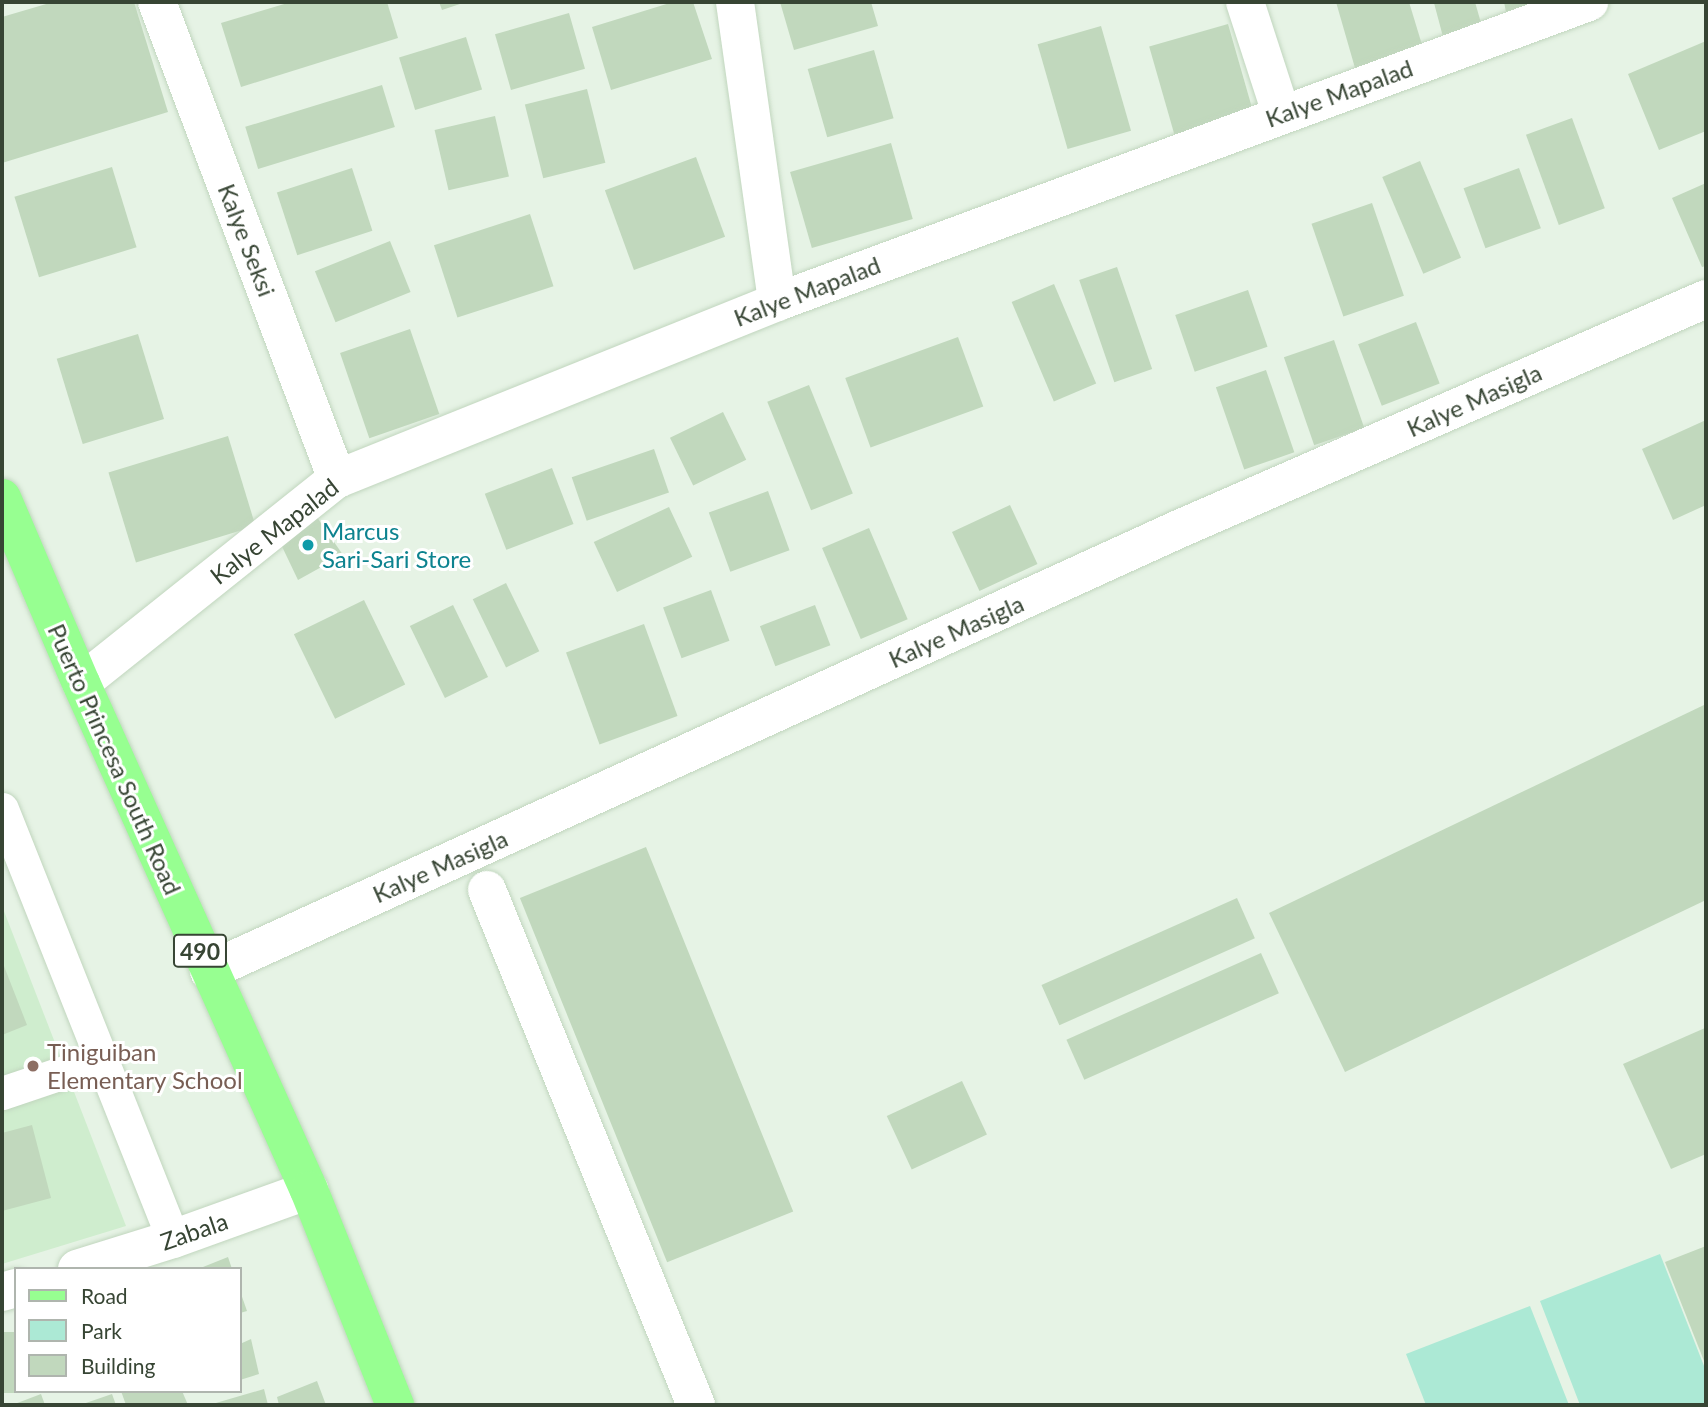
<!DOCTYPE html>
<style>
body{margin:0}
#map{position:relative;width:1708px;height:1407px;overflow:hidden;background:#e6f3e5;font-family:Lato,sans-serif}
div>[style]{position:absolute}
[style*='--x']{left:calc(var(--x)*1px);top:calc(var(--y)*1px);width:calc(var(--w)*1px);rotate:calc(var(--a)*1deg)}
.education>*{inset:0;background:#cfedce}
.green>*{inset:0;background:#ace9d5}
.building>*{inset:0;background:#c1d8bd;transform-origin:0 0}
.roads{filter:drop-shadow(0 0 2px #c1d6be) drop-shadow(0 0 2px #c1d6be)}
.service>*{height:33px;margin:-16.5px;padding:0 16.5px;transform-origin:16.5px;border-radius:16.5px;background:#fff}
.minor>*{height:38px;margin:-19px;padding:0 19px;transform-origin:19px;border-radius:19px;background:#fff}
.primary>*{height:38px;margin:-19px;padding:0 19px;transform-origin:19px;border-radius:19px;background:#97ff91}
.dots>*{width:19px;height:19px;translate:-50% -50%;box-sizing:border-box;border:4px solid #fff;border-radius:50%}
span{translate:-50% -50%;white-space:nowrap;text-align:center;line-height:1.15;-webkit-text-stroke:6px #fff;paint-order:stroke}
.shield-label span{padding:2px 5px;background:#fff;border:2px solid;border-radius:5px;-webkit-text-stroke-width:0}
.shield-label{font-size:23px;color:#374534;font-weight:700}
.street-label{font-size:24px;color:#374534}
.culture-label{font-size:24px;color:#0d838f}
.left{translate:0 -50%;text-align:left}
.education-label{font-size:24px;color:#785e54}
.frame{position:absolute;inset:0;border:4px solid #374534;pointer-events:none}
.legend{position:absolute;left:14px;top:1267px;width:228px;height:126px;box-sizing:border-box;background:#fff;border:2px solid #afb5ae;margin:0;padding:9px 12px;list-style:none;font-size:21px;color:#374534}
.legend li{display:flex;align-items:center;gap:14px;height:35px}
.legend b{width:35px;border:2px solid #afb5ae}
</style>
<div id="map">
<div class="education">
<div style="clip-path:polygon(2px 906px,126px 1226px,2px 1264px)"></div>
</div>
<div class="green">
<div style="clip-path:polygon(1660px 1254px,1706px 1371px,1706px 1405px,1580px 1405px,1540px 1301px)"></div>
<div style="clip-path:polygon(1530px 1306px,1569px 1405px,1426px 1405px,1406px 1354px)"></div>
</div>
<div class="building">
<div style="clip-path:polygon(53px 2px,134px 2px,168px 112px,2px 163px,2px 17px)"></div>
<div style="clip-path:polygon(291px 2px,387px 2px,398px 38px,241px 87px,221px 23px)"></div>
<div style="clip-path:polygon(439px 2px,466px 2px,442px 10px)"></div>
<div style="clip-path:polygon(673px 2px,693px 2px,712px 59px,611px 90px,592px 27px)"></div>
<div style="clip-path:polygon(780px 2px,871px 2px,878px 26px,794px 50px)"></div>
<div style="clip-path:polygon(1336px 2px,1409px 2px,1423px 48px,1355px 68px)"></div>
<div style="clip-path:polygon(1439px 2px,1475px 2px,1485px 37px,1446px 48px,1434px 3px)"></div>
<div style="clip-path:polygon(1504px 2px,1538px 2px,1506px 12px)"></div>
<div style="left:569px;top:13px;width:58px;height:77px;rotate:74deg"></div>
<div style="left:1228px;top:24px;width:93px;height:82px;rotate:74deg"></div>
<div style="left:1101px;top:26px;width:109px;height:66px;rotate:74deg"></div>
<div style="left:466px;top:37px;width:55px;height:70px;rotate:73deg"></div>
<div style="clip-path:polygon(1706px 41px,1706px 131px,1659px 150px,1628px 74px)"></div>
<div style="left:874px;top:50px;width:71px;height:69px;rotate:74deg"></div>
<div style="left:382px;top:85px;width:44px;height:143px;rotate:73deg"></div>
<div style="left:587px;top:89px;width:76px;height:64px;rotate:76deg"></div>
<div style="left:495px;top:116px;width:62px;height:62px;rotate:77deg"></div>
<div style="left:1572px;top:118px;width:96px;height:49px;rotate:70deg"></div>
<div style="left:891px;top:143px;width:79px;height:105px;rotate:74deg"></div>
<div style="left:696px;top:157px;width:85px;height:97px;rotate:70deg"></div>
<div style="left:1420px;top:161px;width:105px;height:41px;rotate:67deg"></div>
<div style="left:112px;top:167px;width:84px;height:102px;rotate:73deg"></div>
<div style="left:352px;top:168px;width:66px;height:79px;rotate:72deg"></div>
<div style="left:1519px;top:168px;width:64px;height:59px;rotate:70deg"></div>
<div style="clip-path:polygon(1706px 183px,1706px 266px,1702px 267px,1672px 198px)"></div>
<div style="left:1372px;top:203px;width:98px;height:64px;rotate:71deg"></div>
<div style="left:530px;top:214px;width:76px;height:101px;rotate:72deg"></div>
<div style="left:390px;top:241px;width:55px;height:81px;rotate:68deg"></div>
<div style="left:1117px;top:267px;width:108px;height:40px;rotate:71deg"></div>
<div style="left:1054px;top:284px;width:108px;height:46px;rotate:67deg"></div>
<div style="left:1248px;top:290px;width:60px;height:77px;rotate:71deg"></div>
<div style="left:1416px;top:322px;width:66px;height:62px;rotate:69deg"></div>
<div style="left:410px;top:329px;width:90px;height:74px;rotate:71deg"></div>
<div style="left:138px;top:334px;width:89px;height:85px;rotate:73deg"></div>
<div style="left:958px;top:337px;width:74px;height:120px;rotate:70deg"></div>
<div style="left:1334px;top:340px;width:93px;height:53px;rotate:71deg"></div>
<div style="left:1266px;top:370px;width:87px;height:53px;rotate:71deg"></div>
<div style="left:809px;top:385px;width:117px;height:45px;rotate:68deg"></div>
<div style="left:723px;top:412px;width:53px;height:59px;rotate:64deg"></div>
<div style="clip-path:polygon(1706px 420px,1706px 505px,1673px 520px,1642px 449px)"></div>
<div style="left:228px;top:436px;width:94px;height:125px;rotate:73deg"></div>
<div style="left:654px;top:449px;width:46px;height:87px;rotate:71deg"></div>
<div style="left:552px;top:468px;width:60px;height:72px;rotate:69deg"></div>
<div style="left:768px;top:491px;width:63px;height:63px;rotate:70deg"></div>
<div style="left:1010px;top:505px;width:65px;height:64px;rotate:65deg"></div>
<div style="clip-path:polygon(310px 507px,343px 555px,298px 580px,276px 534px)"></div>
<div style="left:669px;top:507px;width:55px;height:83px;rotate:65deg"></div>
<div style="left:869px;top:528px;width:99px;height:51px;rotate:67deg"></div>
<div style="left:506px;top:583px;width:76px;height:37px;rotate:64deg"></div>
<div style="left:711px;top:590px;width:54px;height:51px;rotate:70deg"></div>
<div style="left:364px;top:600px;width:94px;height:78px;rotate:64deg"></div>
<div style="left:453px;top:605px;width:80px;height:48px;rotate:64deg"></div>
<div style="left:815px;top:605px;width:43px;height:59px;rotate:69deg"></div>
<div style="left:644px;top:624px;width:98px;height:83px;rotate:70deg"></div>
<div style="clip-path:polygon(1704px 705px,1706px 900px,1345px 1072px,1269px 913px)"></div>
<div style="left:646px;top:847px;width:393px;height:136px;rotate:68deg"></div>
<div style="left:1237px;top:898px;width:44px;height:214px;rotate:66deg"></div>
<div style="left:1261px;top:953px;width:44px;height:213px;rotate:66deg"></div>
<div style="clip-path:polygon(2px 961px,27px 1025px,2px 1035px)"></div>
<div style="clip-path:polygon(1705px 1028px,1706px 1154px,1671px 1169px,1623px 1064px)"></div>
<div style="left:962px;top:1081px;width:59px;height:83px;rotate:65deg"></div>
<div style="clip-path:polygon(32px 1125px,51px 1198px,2px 1211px,2px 1133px)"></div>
<div style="clip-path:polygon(1706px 1246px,1706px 1366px,1665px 1262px)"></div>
<div style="clip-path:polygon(228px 1257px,232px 1269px,198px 1269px)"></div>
<div style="clip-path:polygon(240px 1291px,247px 1311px,240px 1313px)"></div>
<div style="left:16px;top:1332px;width:61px;height:15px;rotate:90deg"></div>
<div style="clip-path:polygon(251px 1339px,259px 1374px,240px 1380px,240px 1344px)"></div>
<div style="clip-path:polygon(317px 1381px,326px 1405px,279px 1405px,277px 1397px)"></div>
<div style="clip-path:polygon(264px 1389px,268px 1405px,209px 1405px)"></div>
<div style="clip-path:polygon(121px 1391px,182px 1391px,188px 1405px,126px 1405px)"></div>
<div style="clip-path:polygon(41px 1394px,45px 1405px,12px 1405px)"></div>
<div style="clip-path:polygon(112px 1394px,116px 1405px,80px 1405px)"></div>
</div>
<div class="roads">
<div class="service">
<div style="--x:2;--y:809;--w:463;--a:68.3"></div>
<div style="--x:2;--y:1093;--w:107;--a:-18.6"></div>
</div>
<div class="minor">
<div style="--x:157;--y:2;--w:510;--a:69.33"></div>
<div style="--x:735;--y:2;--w:303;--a:82"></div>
<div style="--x:1245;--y:2;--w:117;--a:72"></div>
<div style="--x:81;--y:683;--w:327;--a:-38.6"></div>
<div style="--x:337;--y:479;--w:474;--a:-21.9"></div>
<div style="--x:777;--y:302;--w:866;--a:-20.28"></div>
<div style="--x:487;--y:890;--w:556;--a:67.91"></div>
<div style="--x:209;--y:971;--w:1066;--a:-24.5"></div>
<div style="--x:1179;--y:529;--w:575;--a:-23.58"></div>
<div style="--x:77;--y:1269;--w:101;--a:-17.4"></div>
<div style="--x:173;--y:1239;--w:145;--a:-19.8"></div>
<div style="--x:2;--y:1292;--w:15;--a:-16"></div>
</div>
<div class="primary">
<div style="--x:2;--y:498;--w:201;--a:66.9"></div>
<div style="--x:81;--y:683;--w:556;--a:65.79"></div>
<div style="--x:309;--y:1190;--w:232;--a:68.2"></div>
</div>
</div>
<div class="dots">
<div style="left:308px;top:545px;background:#0f9aa8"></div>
<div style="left:33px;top:1066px;background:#8d6e63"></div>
</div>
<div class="shield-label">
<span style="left:200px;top:951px">490</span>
</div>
<div class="street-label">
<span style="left:1339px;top:93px;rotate:-20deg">Kalye Mapalad</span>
<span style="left:247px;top:240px;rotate:69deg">Kalye Seksi</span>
<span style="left:807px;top:291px;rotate:-21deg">Kalye Mapalad</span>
<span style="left:1474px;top:400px;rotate:-24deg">Kalye Masigla</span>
<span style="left:274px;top:531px;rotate:-38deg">Kalye Mapalad</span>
<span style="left:956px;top:631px;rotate:-24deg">Kalye Masigla</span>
<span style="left:115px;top:759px;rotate:66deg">Puerto Princesa South Road</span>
<span style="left:440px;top:866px;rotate:-24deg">Kalye Masigla</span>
<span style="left:194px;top:1231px;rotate:-19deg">Zabala</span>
</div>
<div class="culture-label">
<span class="left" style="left:322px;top:545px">Marcus<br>Sari-Sari Store</span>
</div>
<div class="education-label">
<span class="left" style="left:47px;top:1066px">Tiniguiban<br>Elementary School</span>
</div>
<div class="frame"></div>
<ul class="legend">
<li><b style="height:9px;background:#97ff91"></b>Road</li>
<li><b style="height:19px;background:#ace9d5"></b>Park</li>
<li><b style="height:19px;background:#c1d8bd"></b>Building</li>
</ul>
</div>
